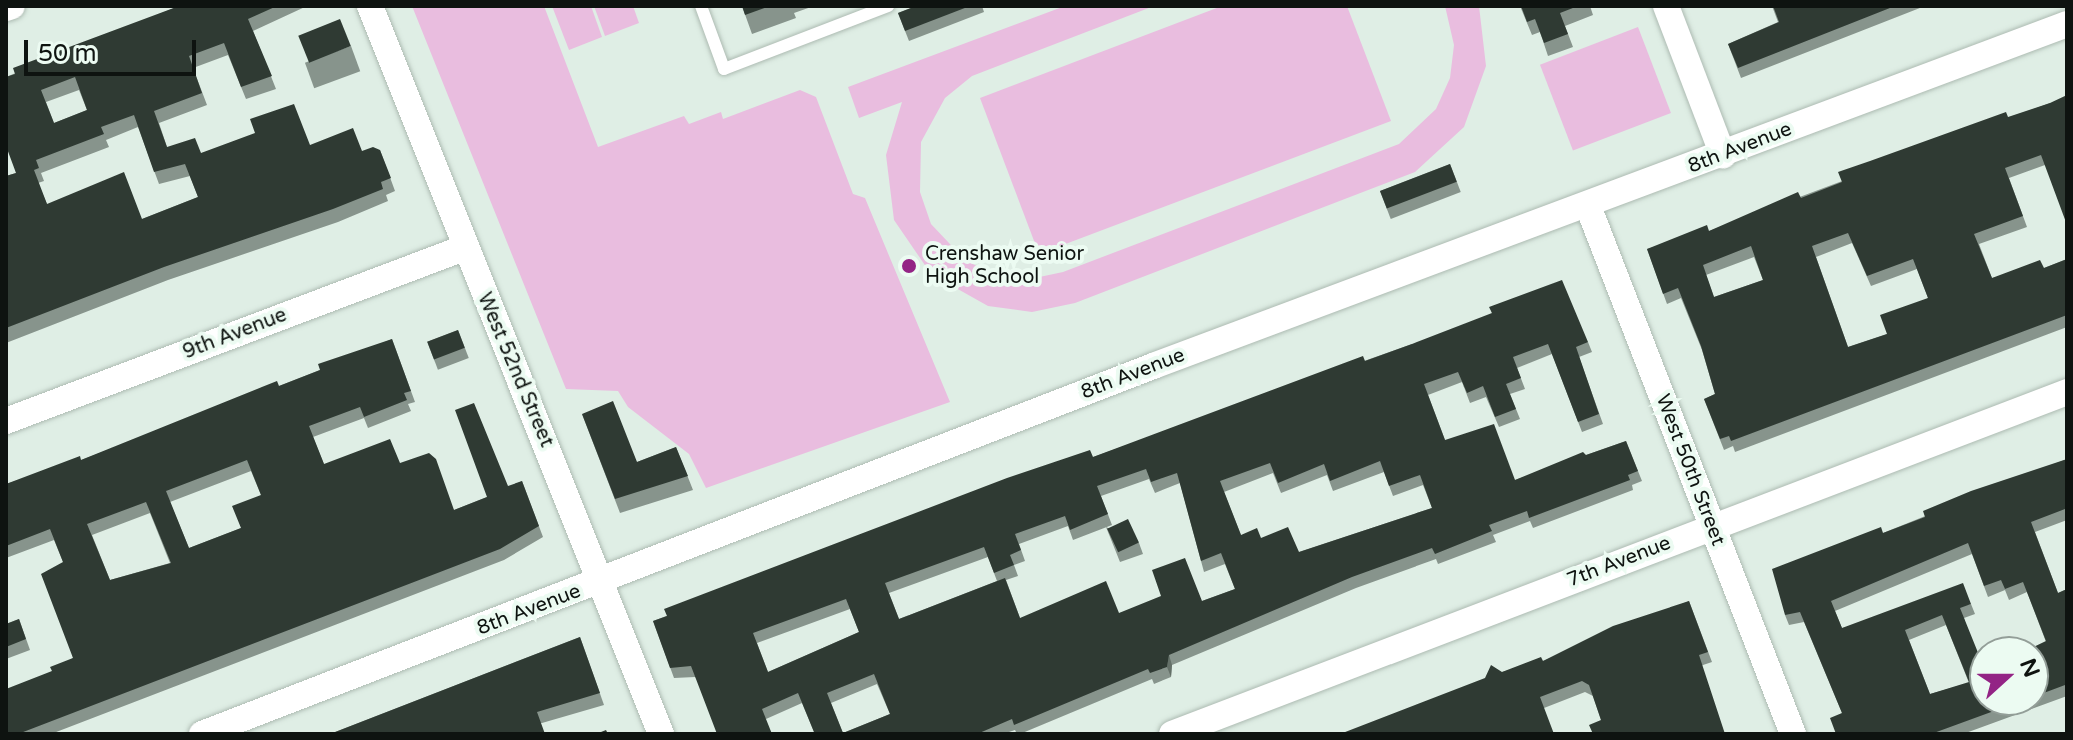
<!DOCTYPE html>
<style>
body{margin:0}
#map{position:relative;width:2073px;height:740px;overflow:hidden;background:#dfeee5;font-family:"Varela Round",sans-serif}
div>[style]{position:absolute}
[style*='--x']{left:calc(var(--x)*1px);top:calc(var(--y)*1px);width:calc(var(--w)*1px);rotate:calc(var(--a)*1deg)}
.green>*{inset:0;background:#e9bddf;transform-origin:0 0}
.roads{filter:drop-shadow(0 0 2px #adbbb2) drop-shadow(0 0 2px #adbbb2)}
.lane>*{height:12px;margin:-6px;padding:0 6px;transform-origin:6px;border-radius:6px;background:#fff}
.street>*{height:26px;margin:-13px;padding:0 13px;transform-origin:13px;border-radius:13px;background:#fff}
.wall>*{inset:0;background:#87948c;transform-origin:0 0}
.shaded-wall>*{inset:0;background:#647068}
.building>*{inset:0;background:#2f3a33;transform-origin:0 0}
.dots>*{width:22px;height:22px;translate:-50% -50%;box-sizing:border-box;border:4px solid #ecfbf2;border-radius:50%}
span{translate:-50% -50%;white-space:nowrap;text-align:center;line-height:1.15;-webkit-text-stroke:8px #ecfbf2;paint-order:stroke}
.street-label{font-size:20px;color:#0e1310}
.poi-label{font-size:20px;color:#0e1310}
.left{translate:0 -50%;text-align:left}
.frame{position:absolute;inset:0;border:8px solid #0e1310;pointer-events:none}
.north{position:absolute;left:1969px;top:636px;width:80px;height:80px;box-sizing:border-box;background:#ecfbf2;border:2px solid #939e98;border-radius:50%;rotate:69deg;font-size:22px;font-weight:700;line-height:32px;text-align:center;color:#0e1310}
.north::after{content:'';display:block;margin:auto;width:28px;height:36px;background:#932485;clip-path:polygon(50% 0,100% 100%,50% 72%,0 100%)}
.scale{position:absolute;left:24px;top:40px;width:172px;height:36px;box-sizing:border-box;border:4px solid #0e1310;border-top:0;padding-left:10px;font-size:24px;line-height:28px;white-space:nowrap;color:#0e1310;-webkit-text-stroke:6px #ecfbf2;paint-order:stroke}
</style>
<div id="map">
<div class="green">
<div style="clip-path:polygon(412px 6px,544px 6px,598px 147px,684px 116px,689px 124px,721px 112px,723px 119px,800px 90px,816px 97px,853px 194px,865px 198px,950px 402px,706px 488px,689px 454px,628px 407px,618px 391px,566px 389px)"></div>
<div style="clip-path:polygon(552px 6px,591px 6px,602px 37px,569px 50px)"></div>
<div style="clip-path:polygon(594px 6px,633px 6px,639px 23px,605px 36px)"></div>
<div style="clip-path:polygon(1065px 6px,1154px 6px,972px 76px,945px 98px,921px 142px,920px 192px,931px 224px,966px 261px,997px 275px,1030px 279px,1063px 272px,1399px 144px,1436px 109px,1450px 78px,1454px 45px,1445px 6px,1479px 6px,1486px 66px,1464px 127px,1415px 172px,1075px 303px,1032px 312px,988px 306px,931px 274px,894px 220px,886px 155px,902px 102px,859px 118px,848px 87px)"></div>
<div style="clip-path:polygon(1222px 6px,1347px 6px,1391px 121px,1039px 254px,980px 98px)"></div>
<div style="left:1638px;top:27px;width:92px;height:105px;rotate:69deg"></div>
</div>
<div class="roads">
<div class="lane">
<div style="--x:701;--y:6;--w:67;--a:69.9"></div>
<div style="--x:724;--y:69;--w:176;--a:-21"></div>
</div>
<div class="street">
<div style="--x:370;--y:6;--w:784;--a:68.21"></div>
<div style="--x:1666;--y:6;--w:160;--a:69.1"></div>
<div style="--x:6;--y:8;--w:6;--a:-18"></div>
<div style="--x:1588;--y:206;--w:566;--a:68.78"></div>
<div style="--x:6;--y:421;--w:490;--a:-20.7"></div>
<div style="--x:202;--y:734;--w:1020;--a:-21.15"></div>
<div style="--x:1153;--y:366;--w:976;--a:-20.51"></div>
<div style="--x:1172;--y:734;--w:958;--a:-20.91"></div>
</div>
</div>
<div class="wall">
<div style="clip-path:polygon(evenodd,179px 6px,307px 6px,253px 31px,276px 89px,246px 99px,228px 55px,193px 68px,207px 105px,159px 123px,167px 147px,201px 153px,310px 145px,362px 151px,380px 150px,395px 191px,386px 195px,388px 201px,338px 222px,168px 280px,6px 343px,6px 176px,16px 173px,6px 77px,179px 6px,79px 90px,87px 110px,54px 123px,46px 102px,79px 90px,179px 6px,138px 127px,159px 184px,190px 176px,198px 197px,142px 219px,47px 204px,38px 183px,44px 181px,41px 173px,109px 147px,106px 140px,138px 127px)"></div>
<div style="clip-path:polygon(742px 6px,814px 6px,794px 13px,796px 18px,752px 34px)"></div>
<div style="clip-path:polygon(916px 6px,982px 6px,984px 12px,909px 41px,898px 13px)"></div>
<div style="clip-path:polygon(1520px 6px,1590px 6px,1593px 15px,1565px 26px,1573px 47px,1548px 56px,1540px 32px,1532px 35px)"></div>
<div style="clip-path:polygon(1772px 6px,1925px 6px,1741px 78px,1728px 44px,1778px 22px)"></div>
<div style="left:351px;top:46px;width:27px;height:49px;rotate:70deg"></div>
<div style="clip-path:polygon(evenodd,2050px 103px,2045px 165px,2009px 178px,2027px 227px,1979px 244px,1992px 278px,2044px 268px,2067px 259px,2067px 327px,1735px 452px,1733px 446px,1724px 450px,1704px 399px,1715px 394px,1702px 350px,1681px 298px,1667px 304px,1647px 249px,1709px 231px,2050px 103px,1852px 243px,1871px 286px,1917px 269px,1928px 298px,1887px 334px,1848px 347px,1816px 257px,1852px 243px,2050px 103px,1754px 257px,1763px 280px,1714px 297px,1706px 275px,1754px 257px)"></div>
<div style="left:1450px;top:164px;width:30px;height:75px;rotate:69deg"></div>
<div style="left:458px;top:330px;width:30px;height:33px;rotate:69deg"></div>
<div style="clip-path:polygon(evenodd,392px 339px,415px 402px,408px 404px,411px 411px,368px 428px,364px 418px,313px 437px,324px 464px,400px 463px,454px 510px,487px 497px,522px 481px,543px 537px,504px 560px,51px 734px,6px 734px,52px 671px,73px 658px,63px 562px,54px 540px,6px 558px,6px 484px,81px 460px,279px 386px,320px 370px,392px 339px,251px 471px,261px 495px,241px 528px,189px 548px,170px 502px,251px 471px,392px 339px,150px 513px,170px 563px,110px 580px,92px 535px,150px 513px)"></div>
<div style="clip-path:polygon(evenodd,1588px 342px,1592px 352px,1579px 357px,1603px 424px,1582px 432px,1552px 354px,1517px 368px,1525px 389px,1510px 394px,1520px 419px,1499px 427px,1486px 397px,1470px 403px,1462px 382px,1428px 395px,1445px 440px,1515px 480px,1626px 441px,1642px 481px,1632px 485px,1633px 490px,1533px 528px,1530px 521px,1493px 535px,1496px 542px,1438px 564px,1436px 559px,1356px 588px,1172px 665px,1171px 677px,1154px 684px,1152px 679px,1020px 734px,1017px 734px,1015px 730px,1003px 734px,810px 734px,814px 732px,802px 703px,766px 719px,695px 677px,674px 678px,653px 621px,1093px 457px,1412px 344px,1588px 342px,1384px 472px,1393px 496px,1423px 485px,1432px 508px,1299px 552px,1261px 538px,1241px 535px,1224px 492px,1273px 473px,1281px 493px,1327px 475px,1333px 491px,1384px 472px,1588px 342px,1149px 479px,1155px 493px,1180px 483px,1204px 572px,1225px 564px,1235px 589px,1202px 601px,1119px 613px,1020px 618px,1006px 580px,1018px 576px,1014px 565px,1025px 561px,1019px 544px,1068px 526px,1073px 540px,1112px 525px,1101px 496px,1149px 479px,1588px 342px,988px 557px,997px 581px,899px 619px,889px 593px,988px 557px,1588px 342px,850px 609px,859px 632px,768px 672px,757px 643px,850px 609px,1588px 342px,877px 684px,890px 714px,843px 733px,831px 703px,877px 684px)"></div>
<div style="clip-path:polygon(582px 414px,637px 462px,676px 447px,693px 490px,620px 513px)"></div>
<div style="clip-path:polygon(evenodd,2067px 459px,2067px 520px,2035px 532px,2058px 593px,2067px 589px,2067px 696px,1963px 734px,1836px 734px,1842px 713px,1804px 622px,1789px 625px,1785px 615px,1883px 533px,2067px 459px,1972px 554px,1988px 597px,2005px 590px,2009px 600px,2027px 592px,2046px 642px,2033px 652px,2033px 700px,1985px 700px,1964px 618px,1975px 614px,1971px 604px,1842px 628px,1835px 611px,1972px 554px,2067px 459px,1946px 625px,1969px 683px,1930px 694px,1909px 640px,1946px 625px)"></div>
<div style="clip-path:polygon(1106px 527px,1139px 543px,1143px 554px,1120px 562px)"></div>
<div style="clip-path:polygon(1689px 601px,1712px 662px,1703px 665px,1601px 720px,1593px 696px,1585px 692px,1544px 708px,1502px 672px,1543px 661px)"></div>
<div style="clip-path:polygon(19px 619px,30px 650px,6px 659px,6px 624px)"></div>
<div style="clip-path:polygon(580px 637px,604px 705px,542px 723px,330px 734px)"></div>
</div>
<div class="shaded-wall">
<div style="clip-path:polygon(1169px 655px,1172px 665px,1171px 677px,1167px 667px)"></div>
</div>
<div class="building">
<div style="clip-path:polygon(evenodd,179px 6px,277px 6px,248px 19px,272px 76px,241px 87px,224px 43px,189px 56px,202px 93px,154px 111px,167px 147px,195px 138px,201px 153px,255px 133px,250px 119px,294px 104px,310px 145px,353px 128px,362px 151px,373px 147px,380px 150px,391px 178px,381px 182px,383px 189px,333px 209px,164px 267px,6px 328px,6px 176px,16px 173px,6px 146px,6px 77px,15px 74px,13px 68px,179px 6px,75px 77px,87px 110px,54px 123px,41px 90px,75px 77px,179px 6px,134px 115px,154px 172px,185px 164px,198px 197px,142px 219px,124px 172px,47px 204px,34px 170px,39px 168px,36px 160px,104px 134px,101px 127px,134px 115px)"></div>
<div style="clip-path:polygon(742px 6px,770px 6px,745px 15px)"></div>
<div style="clip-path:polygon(916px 6px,970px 6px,905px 31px,898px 13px)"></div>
<div style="clip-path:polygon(1521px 6px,1578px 6px,1560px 13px,1568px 34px,1544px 43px,1535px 19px,1527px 22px)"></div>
<div style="clip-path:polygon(1773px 6px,1895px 6px,1738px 68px,1728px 44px,1779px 22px)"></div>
<div style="left:340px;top:19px;width:29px;height:45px;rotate:68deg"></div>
<div style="clip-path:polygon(evenodd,2067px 95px,2067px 225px,2041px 155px,2005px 168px,2023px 216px,1974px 234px,1992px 278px,2040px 260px,2044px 268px,2067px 259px,2067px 315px,1731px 441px,1729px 436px,1720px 439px,1704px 399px,1715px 394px,1701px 346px,1678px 288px,1663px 294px,1647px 249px,1707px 225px,1709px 231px,1798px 192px,1801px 198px,1842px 182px,1838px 172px,1870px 161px,2006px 112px,2008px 117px,2050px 103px,2067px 95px,1848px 233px,1867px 276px,1913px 259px,1928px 298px,1880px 315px,1887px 334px,1848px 347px,1812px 246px,1848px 233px,2067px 95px,1751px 246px,1763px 280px,1714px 297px,1703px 265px,1751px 246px)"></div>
<div style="left:1450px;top:164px;width:19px;height:75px;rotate:69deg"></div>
<div style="clip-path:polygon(evenodd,1562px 280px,1588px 342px,1576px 347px,1599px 414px,1578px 422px,1548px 344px,1513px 357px,1521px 378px,1506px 384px,1516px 409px,1495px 417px,1483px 386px,1467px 393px,1458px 372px,1424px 384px,1445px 440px,1494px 424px,1515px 480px,1583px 452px,1586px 455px,1626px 441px,1638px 471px,1628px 475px,1630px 480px,1529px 518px,1527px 511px,1489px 525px,1492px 531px,1435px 554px,1432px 548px,1352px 577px,1169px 655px,1167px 667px,1150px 673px,1148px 669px,1014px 725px,1012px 719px,977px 734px,810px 734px,814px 732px,798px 693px,762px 709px,772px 734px,717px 734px,691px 666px,670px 668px,653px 621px,667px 616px,664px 609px,1007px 478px,1090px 450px,1093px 457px,1363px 356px,1365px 361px,1412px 344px,1492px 313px,1489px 307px,1562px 280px,1380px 461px,1389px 486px,1420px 475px,1432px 508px,1299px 552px,1288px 527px,1261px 538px,1257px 528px,1241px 535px,1220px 481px,1270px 463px,1278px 483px,1324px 464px,1330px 481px,1380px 461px,1562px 280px,1146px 469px,1151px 482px,1177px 473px,1201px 561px,1221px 553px,1235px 589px,1202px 601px,1185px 558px,1152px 570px,1161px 596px,1119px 613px,1106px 581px,1020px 618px,1005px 578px,899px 619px,885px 583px,984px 547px,994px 573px,1014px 565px,1010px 555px,1021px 550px,1015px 534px,1065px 516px,1070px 530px,1108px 514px,1097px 486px,1146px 469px,1562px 280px,846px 599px,859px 632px,768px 672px,753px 633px,846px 599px,1562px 280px,874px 674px,890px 714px,843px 733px,827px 693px,874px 674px)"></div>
<div style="left:458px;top:330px;width:19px;height:33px;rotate:69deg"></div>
<div style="clip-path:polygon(evenodd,392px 339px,411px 391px,404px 393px,407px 400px,364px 417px,360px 407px,309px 426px,324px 464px,390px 439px,400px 463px,429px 453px,436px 459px,454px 510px,487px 497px,455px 410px,474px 403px,508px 486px,522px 481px,539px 526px,500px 549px,18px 734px,6px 734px,6px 689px,52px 671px,50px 667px,73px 658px,41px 574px,63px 562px,50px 529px,6px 546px,6px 484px,80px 456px,81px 460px,277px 381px,279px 386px,320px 370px,318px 364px,392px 339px,247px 460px,261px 495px,232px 506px,241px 528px,189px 548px,166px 491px,247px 460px,392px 339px,146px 502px,171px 563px,110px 580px,87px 524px,146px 502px)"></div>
<div style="clip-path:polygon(613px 401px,637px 462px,676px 447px,688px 476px,615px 499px,582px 414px)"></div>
<div style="clip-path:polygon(evenodd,2067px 459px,2067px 513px,2065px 509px,2031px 522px,2058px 593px,2067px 589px,2067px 679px,2066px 680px,2065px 685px,2033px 697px,2033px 652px,2023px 652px,2046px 641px,2023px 582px,2005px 589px,2001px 580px,1984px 586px,1968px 543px,1831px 601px,1842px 628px,1963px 583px,1971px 604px,1960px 608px,1985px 670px,1985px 700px,2024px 700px,1931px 734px,1836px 734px,1830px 718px,1842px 713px,1800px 612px,1785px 615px,1772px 569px,1881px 527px,1883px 533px,1925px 517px,1923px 511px,1971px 491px,2067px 459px,1942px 615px,1969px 682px,1930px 694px,1905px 630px,1942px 615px)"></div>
<div style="left:1128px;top:519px;width:26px;height:23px;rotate:65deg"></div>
<div style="clip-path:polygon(1689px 601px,1708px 652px,1699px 655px,1725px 734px,1593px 734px,1589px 725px,1601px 720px,1589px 685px,1582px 681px,1540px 697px,1554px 734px,1340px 734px,1485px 678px,1491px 665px,1502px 672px,1541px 657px,1543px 661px,1613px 626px)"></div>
<div style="clip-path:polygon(19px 619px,26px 639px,6px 647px,6px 624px)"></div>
<div style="clip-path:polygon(580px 637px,600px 693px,537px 712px,545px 734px,330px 734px)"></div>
<div style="clip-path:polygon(606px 730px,608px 734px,596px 734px)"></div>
</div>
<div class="dots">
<div style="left:909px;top:266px;background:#932485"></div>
</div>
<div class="street-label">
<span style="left:1740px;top:148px;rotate:-21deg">8th Avenue</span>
<span style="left:235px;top:334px;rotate:-21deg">9th Avenue</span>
<span style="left:515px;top:370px;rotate:67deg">West 52nd Street</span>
<span style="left:1133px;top:374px;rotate:-21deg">8th Avenue</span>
<span style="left:1690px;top:470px;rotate:69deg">West 50th Street</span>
<span style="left:1619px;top:562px;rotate:-21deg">7th Avenue</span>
<span style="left:529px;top:610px;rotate:-21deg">8th Avenue</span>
</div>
<div class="poi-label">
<span class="left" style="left:925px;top:266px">Crenshaw Senior<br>High School</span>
</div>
<div class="frame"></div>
<div class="north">N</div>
<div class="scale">50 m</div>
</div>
